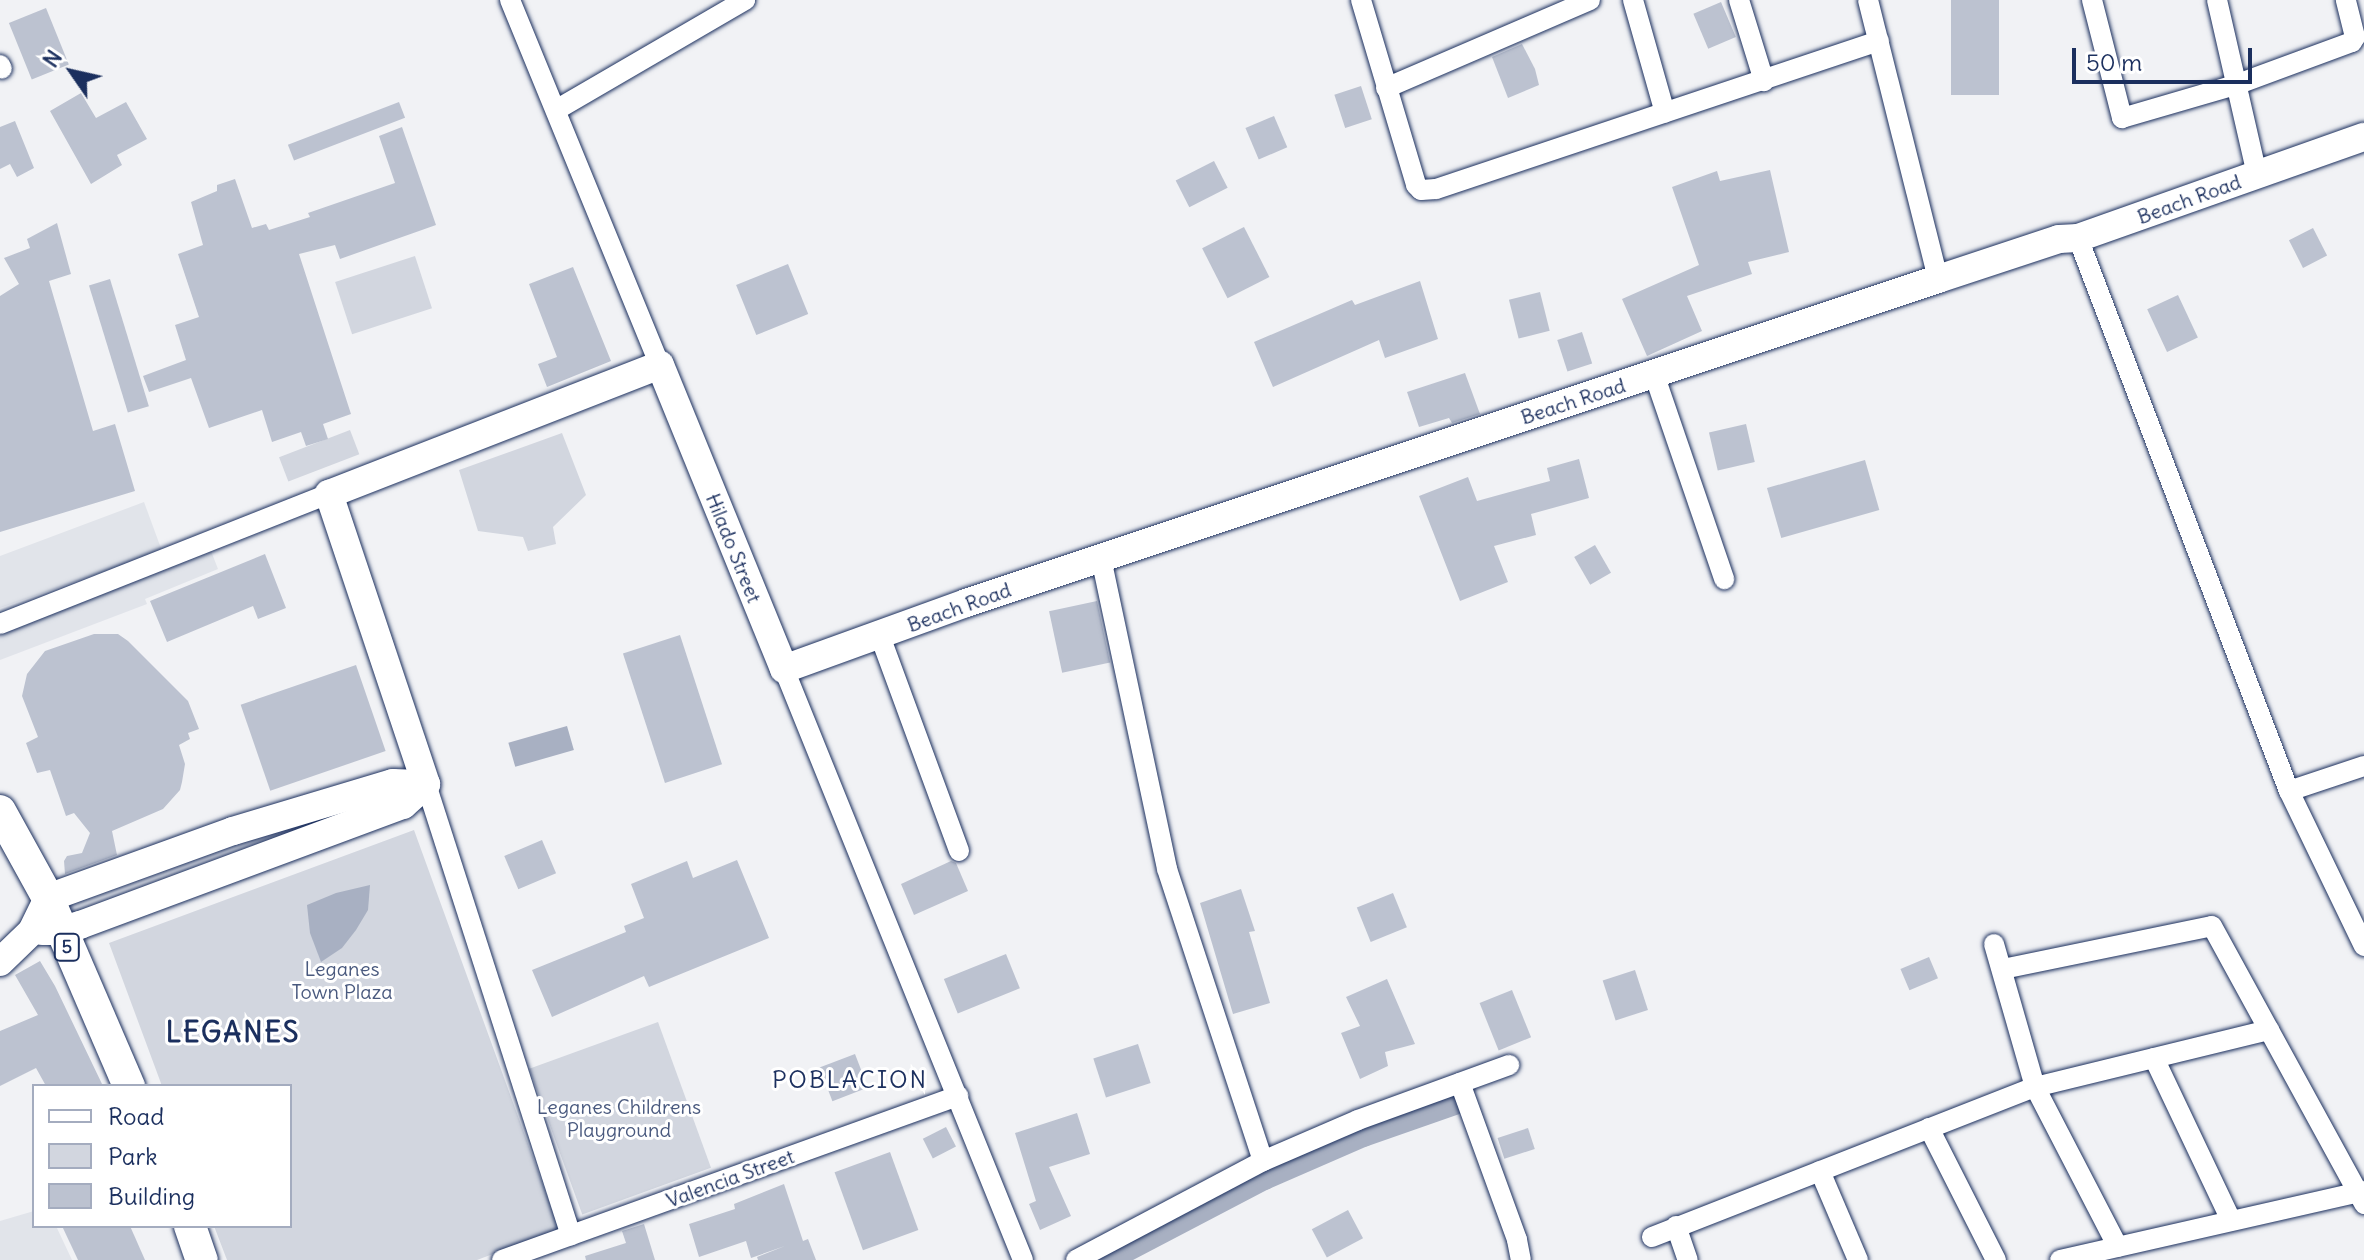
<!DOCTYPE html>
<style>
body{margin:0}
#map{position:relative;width:2364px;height:1260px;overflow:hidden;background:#f1f2f5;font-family:Delius,sans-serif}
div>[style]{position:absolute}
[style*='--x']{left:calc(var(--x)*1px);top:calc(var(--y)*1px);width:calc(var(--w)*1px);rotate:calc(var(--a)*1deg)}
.built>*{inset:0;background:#e1e4ea}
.green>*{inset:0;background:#d2d6df;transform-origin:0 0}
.water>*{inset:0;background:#a8b0c2;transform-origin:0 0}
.canal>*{height:26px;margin:-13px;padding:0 13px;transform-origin:13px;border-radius:13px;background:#a8b0c2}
.building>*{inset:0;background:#bcc2d0;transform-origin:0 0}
.roads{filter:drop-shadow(0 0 2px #1b2f5e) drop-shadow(0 0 2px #1b2f5e)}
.street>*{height:20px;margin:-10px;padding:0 10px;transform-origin:10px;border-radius:10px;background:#fff}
.secondary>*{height:28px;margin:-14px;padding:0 14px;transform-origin:14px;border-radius:14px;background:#fff}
.primary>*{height:32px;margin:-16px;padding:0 16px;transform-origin:16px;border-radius:16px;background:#fff}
span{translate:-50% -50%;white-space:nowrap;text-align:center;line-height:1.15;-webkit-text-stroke:6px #fff;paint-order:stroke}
.shield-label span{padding:2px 6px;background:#fff;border:2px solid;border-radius:6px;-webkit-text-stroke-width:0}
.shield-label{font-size:18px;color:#1b2f5e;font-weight:700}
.street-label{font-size:20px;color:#1b2f5e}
.park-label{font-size:20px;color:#49597e}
.quarter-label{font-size:24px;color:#1b2f5e;letter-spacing:2px}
.district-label{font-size:28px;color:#1b2f5e;font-weight:700;letter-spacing:2px}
.legend{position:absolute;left:32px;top:1084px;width:260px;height:144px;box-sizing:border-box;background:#fff;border:2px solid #a4acbf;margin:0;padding:10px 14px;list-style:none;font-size:24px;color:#1b2f5e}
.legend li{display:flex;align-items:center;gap:16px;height:40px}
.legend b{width:40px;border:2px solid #a4acbf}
.north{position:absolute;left:32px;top:32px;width:80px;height:80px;-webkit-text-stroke:6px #fff;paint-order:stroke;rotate:304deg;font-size:22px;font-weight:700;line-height:32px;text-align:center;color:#1b2f5e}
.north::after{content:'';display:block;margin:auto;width:28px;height:36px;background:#1b2f5e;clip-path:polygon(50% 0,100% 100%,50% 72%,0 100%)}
.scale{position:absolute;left:2072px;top:48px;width:180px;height:36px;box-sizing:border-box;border:4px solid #1b2f5e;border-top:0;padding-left:10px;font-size:24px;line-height:28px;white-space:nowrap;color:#1b2f5e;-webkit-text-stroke:6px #fff;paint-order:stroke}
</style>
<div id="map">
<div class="built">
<div style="clip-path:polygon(144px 502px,162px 551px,0 608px,0 556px)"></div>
<div style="clip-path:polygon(211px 551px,218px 569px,145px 599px,147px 604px,0 660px,0 635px)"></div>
<div style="clip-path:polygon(34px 1211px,34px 1226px,56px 1226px,72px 1260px,0 1260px,0 1221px)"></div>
</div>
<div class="green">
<div style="left:415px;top:256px;width:55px;height:84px;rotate:72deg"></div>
<div style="left:350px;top:430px;width:26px;height:76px;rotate:69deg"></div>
<div style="clip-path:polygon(562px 433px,586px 495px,553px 527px,556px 544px,528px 551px,523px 537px,478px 531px,459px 470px)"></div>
<div style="clip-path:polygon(414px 830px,559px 1229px,477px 1260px,227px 1260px,214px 1226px,290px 1226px,290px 1086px,162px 1086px,109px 943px)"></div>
<div style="left:658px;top:1022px;width:155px;height:137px;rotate:70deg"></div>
</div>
<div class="water">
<div style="left:567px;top:726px;width:25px;height:61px;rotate:74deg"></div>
<div style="clip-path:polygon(370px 885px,368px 910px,356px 930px,342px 948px,321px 962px,310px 933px,307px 905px,336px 893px)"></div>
</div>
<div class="canal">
<div style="--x:1105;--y:1260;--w:179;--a:-27.6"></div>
<div style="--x:1264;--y:1177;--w:108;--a:-23.5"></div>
<div style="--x:1363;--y:1134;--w:100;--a:-19.3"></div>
</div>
<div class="building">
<div style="left:1951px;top:0;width:48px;height:95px"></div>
<div style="left:1721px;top:2px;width:38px;height:30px;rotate:67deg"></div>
<div style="left:46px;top:8px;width:61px;height:40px;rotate:68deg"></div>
<div style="clip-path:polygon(1522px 44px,1535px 69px,1539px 85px,1508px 98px,1492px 57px)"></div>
<div style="left:1361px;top:86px;width:35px;height:28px;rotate:72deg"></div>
<div style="clip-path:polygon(81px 93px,96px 118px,126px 102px,147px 139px,117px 155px,122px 165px,91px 184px,50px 111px)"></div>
<div style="left:399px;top:102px;width:17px;height:119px;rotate:69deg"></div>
<div style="left:1274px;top:116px;width:34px;height:31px;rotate:67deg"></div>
<div style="clip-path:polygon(15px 121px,34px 168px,17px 177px,10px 164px,0 169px,0 127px)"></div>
<div style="clip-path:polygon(402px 127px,436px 225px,340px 259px,335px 245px,299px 254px,351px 414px,323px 424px,328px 439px,306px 446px,301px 432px,272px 442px,262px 410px,209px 428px,191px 378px,149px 392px,143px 376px,186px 360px,175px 325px,199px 317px,178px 254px,203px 245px,191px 202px,217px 191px,217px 185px,235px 179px,252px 228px,266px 224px,269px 230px,310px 217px,308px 213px,395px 183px,379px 136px)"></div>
<div style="left:1214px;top:161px;width:30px;height:43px;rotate:63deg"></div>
<div style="clip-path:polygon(1770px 170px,1789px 252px,1748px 262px,1752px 274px,1687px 296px,1702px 331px,1647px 356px,1622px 299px,1699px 265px,1672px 187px,1717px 171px,1720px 181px)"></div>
<div style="clip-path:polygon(57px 223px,71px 274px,49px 281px,93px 431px,115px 424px,135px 491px,0 532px,0 296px,19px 284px,4px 258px,30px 248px,27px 239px)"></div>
<div style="left:1244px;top:227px;width:56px;height:47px;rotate:63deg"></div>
<div style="left:2313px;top:228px;width:31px;height:27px;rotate:63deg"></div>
<div style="left:788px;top:264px;width:54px;height:56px;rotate:68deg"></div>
<div style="clip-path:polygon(573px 267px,611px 361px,547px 387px,538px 364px,557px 357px,529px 284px)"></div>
<div style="left:110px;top:279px;width:133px;height:22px;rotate:73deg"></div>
<div style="clip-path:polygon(1420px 281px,1438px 339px,1385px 358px,1379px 340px,1273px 387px,1254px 342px,1352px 300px,1355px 305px)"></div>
<div style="left:1540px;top:292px;width:40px;height:32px;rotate:76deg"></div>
<div style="left:2178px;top:295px;width:47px;height:34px;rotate:65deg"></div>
<div style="left:1582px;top:332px;width:33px;height:26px;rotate:72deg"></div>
<div style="clip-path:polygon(1465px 373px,1480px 414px,1452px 423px,1449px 418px,1419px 427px,1407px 392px)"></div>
<div style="left:1746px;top:424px;width:39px;height:38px;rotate:77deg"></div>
<div style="clip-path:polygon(1579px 459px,1589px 498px,1531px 514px,1536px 535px,1494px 546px,1508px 582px,1460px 601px,1419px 496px,1468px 477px,1477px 501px,1550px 481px,1547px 468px)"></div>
<div style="left:1865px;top:460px;width:52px;height:102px;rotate:74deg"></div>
<div style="left:1595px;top:545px;width:32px;height:24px;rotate:60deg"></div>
<div style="clip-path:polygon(265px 554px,286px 608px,258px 619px,253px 606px,167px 642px,150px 601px)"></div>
<div style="left:1097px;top:601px;width:63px;height:49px;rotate:78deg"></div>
<div style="clip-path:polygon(94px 634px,118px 634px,128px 641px,188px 701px,199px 729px,188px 733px,190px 739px,179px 745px,185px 764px,182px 782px,180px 790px,163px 809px,112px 831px,117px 855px,65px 874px,64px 861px,67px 856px,82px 853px,90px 833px,74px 813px,66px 816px,50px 770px,37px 773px,26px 743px,38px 737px,22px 696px,27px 674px,45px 651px)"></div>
<div style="left:680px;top:635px;width:136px;height:60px;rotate:72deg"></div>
<div style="left:356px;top:665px;width:91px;height:122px;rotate:71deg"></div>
<div style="left:542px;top:840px;width:36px;height:41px;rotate:67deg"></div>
<div style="clip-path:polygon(737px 860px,769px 938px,649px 987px,644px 976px,552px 1017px,532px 970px,626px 932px,624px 926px,644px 918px,631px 884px,687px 861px,693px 878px)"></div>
<div style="clip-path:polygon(951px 861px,956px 863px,968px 891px,914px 915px,901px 884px)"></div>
<div style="clip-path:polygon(1241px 889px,1255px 931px,1249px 932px,1270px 1003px,1233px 1014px,1200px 903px)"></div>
<div style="left:1393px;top:893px;width:37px;height:39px;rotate:68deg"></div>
<div style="left:1006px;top:954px;width:37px;height:67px;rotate:68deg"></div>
<div style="left:1929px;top:957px;width:23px;height:31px;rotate:67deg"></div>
<div style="clip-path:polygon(40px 961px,55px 986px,103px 1086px,46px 1086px,36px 1068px,0 1086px,0 1031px,38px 1015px,15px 975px)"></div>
<div style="left:1635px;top:970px;width:42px;height:34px;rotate:72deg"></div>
<div style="clip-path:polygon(1387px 979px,1415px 1044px,1385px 1052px,1388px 1066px,1360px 1079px,1341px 1033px,1360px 1026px,1346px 997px)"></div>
<div style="left:1512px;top:990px;width:51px;height:35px;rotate:68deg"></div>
<div style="left:1138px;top:1044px;width:41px;height:47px;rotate:72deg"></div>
<div style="left:855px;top:1054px;width:36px;height:38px;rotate:69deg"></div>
<div style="clip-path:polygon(1077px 1113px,1090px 1154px,1049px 1167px,1071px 1216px,1040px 1230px,1029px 1204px,1036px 1201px,1015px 1133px)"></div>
<div style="left:946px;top:1127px;width:22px;height:26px;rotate:63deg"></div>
<div style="left:1528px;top:1128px;width:22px;height:32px;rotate:72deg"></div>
<div style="left:890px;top:1152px;width:83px;height:59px;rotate:70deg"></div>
<div style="clip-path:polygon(784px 1184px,803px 1241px,808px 1239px,816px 1260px,758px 1260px,757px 1257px,785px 1246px,751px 1258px,746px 1241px,699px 1257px,689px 1224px,735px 1209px,734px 1204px)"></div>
<div style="left:1348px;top:1210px;width:32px;height:41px;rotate:62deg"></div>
<div style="clip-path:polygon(644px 1224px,655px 1260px,586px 1260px,585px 1256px,626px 1243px,622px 1231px)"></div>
<div style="clip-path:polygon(62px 1226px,130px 1226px,145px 1260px,78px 1260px)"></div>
</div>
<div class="roads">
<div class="street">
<div style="--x:510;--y:0;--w:395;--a:67.7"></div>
<div style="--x:1361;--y:0;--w:193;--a:73.4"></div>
<div style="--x:1416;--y:185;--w:7;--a:45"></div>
<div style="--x:1421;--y:190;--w:15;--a:-4"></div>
<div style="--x:1436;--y:189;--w:467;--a:-18.5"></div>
<div style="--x:1633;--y:0;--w:117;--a:74.2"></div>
<div style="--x:1739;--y:0;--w:85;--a:72.8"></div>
<div style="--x:1868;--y:0;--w:288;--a:75.9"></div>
<div style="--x:2092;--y:0;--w:122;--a:75.7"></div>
<div style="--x:2122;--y:118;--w:121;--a:-16.3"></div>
<div style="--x:2238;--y:84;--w:121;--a:-20.2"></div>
<div style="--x:2352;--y:42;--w:6;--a:-59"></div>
<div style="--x:2355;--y:37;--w:38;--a:-104"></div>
<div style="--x:2217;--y:0;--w:179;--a:77.1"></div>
<div style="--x:0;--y:65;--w:4;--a:63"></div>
<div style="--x:1386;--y:88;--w:222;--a:-23.3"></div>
<div style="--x:556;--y:110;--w:219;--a:-30.2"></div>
<div style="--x:2078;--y:238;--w:592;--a:69.12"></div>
<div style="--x:2289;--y:791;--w:172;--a:64.2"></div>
<div style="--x:1654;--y:374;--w:217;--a:71.1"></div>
<div style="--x:1101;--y:558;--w:318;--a:78"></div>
<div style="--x:1167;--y:869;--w:307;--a:71.8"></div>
<div style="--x:0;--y:624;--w:354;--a:-21.6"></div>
<div style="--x:880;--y:636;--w:229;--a:69.8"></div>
<div style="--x:784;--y:669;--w:637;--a:67.98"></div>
<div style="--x:426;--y:784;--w:474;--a:72.2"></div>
<div style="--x:2289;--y:791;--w:79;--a:-18.4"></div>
<div style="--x:1994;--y:944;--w:149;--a:74"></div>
<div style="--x:2035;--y:1087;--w:180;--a:62.6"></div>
<div style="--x:2003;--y:969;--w:213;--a:-11.6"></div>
<div style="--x:2212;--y:926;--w:317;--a:61.3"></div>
<div style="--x:2154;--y:1058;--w:179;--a:64.6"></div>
<div style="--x:1460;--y:1083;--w:167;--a:70"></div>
<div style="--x:1517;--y:1240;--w:20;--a:79"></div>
<div style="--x:1929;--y:1128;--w:148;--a:63.1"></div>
<div style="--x:1820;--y:1171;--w:97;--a:66.9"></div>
<div style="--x:1676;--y:1226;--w:36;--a:71"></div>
<div style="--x:1652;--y:1237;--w:411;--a:-21.4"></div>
<div style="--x:2035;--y:1087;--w:241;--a:-13.7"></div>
<div style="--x:502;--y:1260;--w:485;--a:-19.8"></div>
<div style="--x:1076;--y:1260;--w:212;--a:-27.9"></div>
<div style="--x:1263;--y:1161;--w:103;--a:-23.3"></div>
<div style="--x:1358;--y:1120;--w:161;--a:-20"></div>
<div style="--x:2060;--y:1260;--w:312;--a:-12.8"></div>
</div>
<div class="secondary">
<div style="--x:426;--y:784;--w:306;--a:-108.5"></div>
<div style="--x:329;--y:494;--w:355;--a:-21.3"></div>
<div style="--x:660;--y:365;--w:328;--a:67.8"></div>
<div style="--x:784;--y:669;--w:194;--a:-19.9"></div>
<div style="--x:966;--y:603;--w:1025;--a:-18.43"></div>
<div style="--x:1938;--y:279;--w:127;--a:-18.3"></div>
<div style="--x:2059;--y:239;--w:19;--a:-3"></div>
<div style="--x:2078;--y:238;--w:303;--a:-19.5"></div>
<div style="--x:42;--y:931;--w:18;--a:0"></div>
<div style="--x:60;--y:931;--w:21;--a:-17"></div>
<div style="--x:80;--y:925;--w:345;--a:-20.4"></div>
<div style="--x:403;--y:805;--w:31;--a:-42"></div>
<div style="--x:0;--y:962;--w:45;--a:-44.1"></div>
<div style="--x:32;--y:931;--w:37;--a:-64"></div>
<div style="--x:48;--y:898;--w:197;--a:-19.9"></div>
<div style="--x:233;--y:831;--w:167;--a:-16.7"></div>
<div style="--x:393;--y:783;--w:33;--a:2"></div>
</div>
<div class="primary">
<div style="--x:0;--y:811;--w:99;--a:61.1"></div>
<div style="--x:48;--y:898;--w:205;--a:66.7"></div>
<div style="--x:190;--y:1226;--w:36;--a:71"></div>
</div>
</div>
<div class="shield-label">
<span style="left:67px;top:947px">5</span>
</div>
<div class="street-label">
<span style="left:2189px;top:199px;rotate:-20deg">Beach Road</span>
<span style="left:1573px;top:401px;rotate:-18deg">Beach Road</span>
<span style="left:734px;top:548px;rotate:68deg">Hilado Street</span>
<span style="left:959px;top:607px;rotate:-20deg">Beach Road</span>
<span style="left:730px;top:1178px;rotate:-20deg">Valencia Street</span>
</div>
<div class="park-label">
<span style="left:342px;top:980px">Leganes<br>Town Plaza</span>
<span style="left:619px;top:1118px">Leganes Childrens<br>Playground</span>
</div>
<div class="quarter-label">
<span style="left:850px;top:1080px">POBLACION</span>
</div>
<div class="district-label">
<span style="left:233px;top:1032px">LEGANES</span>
</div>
<ul class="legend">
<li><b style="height:10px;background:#fff"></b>Road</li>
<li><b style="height:22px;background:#d2d6df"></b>Park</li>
<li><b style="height:22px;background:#bcc2d0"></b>Building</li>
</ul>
<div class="north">N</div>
<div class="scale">50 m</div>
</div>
